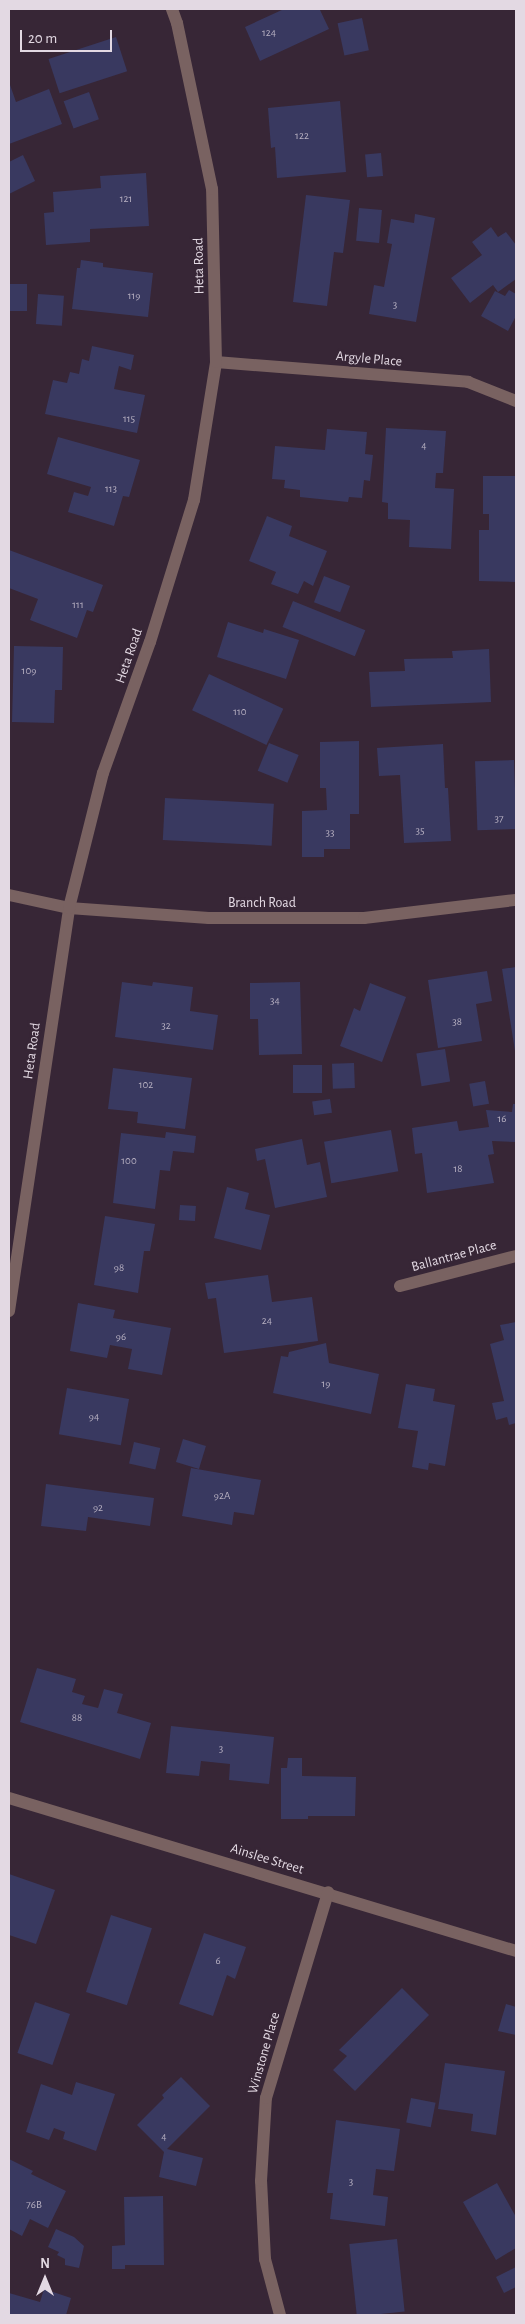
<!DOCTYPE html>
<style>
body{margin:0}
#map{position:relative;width:525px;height:2324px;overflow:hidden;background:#372636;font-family:"Alegreya Sans",sans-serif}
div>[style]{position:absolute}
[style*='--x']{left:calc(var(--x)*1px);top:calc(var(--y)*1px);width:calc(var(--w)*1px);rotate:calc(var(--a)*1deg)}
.building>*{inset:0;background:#393960;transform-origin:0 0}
.street>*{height:12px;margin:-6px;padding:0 6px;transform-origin:6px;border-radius:6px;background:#796261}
span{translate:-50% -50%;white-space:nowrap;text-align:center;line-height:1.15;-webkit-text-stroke:5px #372636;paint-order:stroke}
.number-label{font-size:11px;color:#b8b1c2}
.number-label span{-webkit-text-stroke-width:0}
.street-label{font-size:14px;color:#e3d9e3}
.frame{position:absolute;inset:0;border:10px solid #e3d9e3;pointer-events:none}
.north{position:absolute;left:20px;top:2254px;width:50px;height:50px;-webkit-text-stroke:4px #372636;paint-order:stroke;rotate:0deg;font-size:14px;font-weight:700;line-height:20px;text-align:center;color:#e3d9e3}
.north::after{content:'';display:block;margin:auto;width:18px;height:22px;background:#e3d9e3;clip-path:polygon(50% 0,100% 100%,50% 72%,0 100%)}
.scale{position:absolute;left:20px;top:30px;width:92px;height:22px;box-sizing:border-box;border:2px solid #e3d9e3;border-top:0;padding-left:6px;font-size:15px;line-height:18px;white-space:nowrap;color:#e3d9e3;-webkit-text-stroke:4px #372636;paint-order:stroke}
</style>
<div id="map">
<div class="building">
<div style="clip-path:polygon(284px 9px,323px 9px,320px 10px,329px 29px,260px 61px,245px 27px)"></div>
<div style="left:362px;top:18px;width:33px;height:25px;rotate:78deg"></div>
<div style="left:116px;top:37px;width:36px;height:71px;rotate:72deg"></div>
<div style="clip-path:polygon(9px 82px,16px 102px,49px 89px,62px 124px,9px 144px)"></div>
<div style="left:89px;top:92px;width:29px;height:27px;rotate:70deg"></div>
<div style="clip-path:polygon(340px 101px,346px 172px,277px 178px,275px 147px,271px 148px,268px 108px)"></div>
<div style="left:381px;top:153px;width:23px;height:16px;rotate:85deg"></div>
<div style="clip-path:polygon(23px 155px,35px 181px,9px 194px,9px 162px)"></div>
<div style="clip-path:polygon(146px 173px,149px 226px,90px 229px,90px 242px,46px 245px,44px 213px,54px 212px,53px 192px,101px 188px,100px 176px)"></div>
<div style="clip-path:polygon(306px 195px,350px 200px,343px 253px,334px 252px,327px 306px,293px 302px)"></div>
<div style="left:359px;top:208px;width:23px;height:33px;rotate:5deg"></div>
<div style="clip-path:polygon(415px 214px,435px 218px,416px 322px,369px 314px,374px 285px,384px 287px,392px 244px,387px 243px,391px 219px,414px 223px)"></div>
<div style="clip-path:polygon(491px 227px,498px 237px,506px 232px,516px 245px,516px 279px,498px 292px,493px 285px,470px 303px,451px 278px,482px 255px,472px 242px)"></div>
<div style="clip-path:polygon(81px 260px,103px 263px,103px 267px,153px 273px,148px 317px,72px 309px,77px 268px,80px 268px)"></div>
<div style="left:27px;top:284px;width:27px;height:18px;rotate:90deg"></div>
<div style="clip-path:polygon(509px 290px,516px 294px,516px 316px,508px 331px,481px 316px,495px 291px,505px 296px)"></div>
<div style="left:38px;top:294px;width:26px;height:30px;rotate:4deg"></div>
<div style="clip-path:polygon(92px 346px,134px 355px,131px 370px,119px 366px,114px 389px,145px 395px,137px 433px,45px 414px,53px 380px,67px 383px,70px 372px,79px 374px,82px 359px,89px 361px)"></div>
<div style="clip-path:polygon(386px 428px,446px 431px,443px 473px,436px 473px,435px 488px,454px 489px,451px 549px,409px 547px,410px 520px,388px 519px,388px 503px,382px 502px)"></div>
<div style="clip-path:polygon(327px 429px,367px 432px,365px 454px,373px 455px,370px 481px,364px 480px,362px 498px,349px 497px,348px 502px,300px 497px,300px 490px,284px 488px,285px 480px,272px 479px,275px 446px,325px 450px)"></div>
<div style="clip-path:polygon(58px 437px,140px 460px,129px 497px,123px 496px,114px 526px,68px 512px,74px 492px,88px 496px,91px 487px,47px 474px)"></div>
<div style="clip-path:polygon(483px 476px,516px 476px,516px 582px,479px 581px,479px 530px,489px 530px,489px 514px,483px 514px)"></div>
<div style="clip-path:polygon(267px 516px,292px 526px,289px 536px,327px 551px,313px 586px,304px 581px,298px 594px,271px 584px,276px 572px,249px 561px)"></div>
<div style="clip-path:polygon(9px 550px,103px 585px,93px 612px,87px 610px,77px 638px,30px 620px,38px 599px,9px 588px)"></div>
<div style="left:324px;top:576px;width:28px;height:28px;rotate:21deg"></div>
<div style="left:293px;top:601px;width:78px;height:28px;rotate:22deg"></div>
<div style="clip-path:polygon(228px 622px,263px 633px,264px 629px,299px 640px,286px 679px,217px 657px)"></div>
<div style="clip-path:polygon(14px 646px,63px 647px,62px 690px,55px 690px,54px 723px,12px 722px)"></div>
<div style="clip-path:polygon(489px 649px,491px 702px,371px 707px,369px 672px,405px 671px,404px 659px,453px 658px,452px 651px)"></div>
<div style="left:209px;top:674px;width:82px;height:40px;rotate:25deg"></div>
<div style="clip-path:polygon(359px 741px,359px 814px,350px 814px,350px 849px,324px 849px,324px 857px,302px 857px,302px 811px,327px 810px,326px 788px,320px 788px,320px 742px)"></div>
<div style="left:269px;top:743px;width:32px;height:30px;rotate:22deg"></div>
<div style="clip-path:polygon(443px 744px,445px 788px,448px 788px,451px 841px,404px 843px,400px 775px,379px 776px,377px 748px)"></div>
<div style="left:514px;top:760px;width:69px;height:39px;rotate:88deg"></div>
<div style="left:165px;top:798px;width:109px;height:42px;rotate:3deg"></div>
<div style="clip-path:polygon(516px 967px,516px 1051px,515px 1051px,502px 969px)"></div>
<div style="clip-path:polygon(487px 971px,492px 1001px,476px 1004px,482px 1041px,438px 1048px,428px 980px)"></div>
<div style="clip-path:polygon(122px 982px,152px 986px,153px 982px,193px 987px,190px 1011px,218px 1015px,213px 1050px,115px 1037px)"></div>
<div style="clip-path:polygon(300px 982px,302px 1054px,259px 1055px,258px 1019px,250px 1019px,250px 983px)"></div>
<div style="clip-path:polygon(370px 983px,406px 997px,382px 1062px,340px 1046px,354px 1008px,360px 1011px)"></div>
<div style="left:445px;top:1049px;width:33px;height:29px;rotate:81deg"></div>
<div style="left:354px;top:1063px;width:25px;height:22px;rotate:88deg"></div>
<div style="left:322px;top:1065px;width:28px;height:29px;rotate:90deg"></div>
<div style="clip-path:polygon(113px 1068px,192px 1078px,185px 1129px,137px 1123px,138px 1112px,108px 1109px)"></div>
<div style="left:485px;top:1081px;width:23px;height:16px;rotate:80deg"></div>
<div style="left:330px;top:1099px;width:14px;height:18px;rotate:82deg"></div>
<div style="clip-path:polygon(513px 1104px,516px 1104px,516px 1142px,492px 1141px,494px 1154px,488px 1155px,494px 1183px,427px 1193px,422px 1153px,415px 1154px,412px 1128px,457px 1121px,459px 1131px,489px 1127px,486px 1110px,512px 1112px)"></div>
<div style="left:391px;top:1130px;width:42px;height:68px;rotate:80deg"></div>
<div style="clip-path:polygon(166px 1132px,196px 1136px,194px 1153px,173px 1151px,170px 1171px,160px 1170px,155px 1209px,113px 1203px,121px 1133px,165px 1138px)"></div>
<div style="clip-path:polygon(302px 1139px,307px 1165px,320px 1162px,327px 1197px,275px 1208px,265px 1159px,257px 1161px,255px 1149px)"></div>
<div style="clip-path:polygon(227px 1187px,249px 1193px,245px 1209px,270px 1215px,261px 1250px,214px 1238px)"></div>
<div style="left:180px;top:1205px;width:16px;height:15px;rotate:4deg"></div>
<div style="clip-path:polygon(105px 1216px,155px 1224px,150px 1251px,144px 1251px,138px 1293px,94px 1285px)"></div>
<div style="clip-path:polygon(268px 1275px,272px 1302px,312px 1297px,318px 1341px,224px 1353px,216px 1298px,208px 1299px,205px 1283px)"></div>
<div style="clip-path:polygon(78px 1303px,115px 1310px,113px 1318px,171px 1328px,162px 1375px,128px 1369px,132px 1349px,110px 1345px,107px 1358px,70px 1351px)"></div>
<div style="clip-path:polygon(516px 1322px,516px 1423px,509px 1425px,507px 1417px,496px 1420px,492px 1403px,504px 1401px,490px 1344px,504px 1340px,500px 1325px)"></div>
<div style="clip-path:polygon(326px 1343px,329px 1363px,379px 1374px,371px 1414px,273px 1393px,281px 1356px,288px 1357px,289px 1352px)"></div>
<div style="clip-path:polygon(406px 1384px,435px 1389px,433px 1401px,455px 1405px,445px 1466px,429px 1463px,428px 1470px,412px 1467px,418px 1431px,398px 1428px)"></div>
<div style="left:67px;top:1388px;width:63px;height:47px;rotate:10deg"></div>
<div style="left:183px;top:1439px;width:24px;height:24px;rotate:17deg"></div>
<div style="left:134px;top:1442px;width:27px;height:22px;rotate:13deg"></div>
<div style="clip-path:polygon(191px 1468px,261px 1480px,254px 1515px,234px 1512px,232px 1525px,182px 1516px)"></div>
<div style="clip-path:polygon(46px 1484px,154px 1498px,150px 1526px,88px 1517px,86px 1531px,41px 1526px)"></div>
<div style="clip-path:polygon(37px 1668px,76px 1679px,72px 1692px,85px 1696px,82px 1704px,98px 1708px,104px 1689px,123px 1694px,117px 1713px,151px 1723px,140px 1759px,20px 1722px)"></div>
<div style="clip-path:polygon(171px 1726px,274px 1737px,269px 1784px,229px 1780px,230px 1764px,201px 1761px,199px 1776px,166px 1773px)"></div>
<div style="clip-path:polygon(288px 1758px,302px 1758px,302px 1776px,356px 1777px,355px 1816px,308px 1816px,308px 1819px,281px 1819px,281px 1768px,287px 1768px)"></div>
<div style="clip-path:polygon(9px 1874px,55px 1890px,36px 1944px,9px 1935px)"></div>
<div style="left:111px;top:1915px;width:43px;height:81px;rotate:18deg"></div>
<div style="clip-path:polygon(204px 1933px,246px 1947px,235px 1979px,227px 1975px,213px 2016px,179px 2004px)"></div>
<div style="clip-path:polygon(402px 1988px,429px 2015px,355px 2091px,333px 2070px,347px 2056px,339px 2050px)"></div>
<div style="left:35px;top:2002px;width:37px;height:54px;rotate:19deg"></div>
<div style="clip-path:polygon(506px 2004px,516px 2007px,516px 2035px,498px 2031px)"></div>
<div style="clip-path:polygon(445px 2063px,505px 2071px,496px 2135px,471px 2131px,473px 2114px,438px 2109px)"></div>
<div style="clip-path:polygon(181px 2077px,210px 2106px,167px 2149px,203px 2158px,196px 2186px,159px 2177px,164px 2152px,137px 2125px,164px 2098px,162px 2095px)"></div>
<div style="clip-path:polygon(76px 2082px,115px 2094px,96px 2151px,63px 2139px,65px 2132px,54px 2128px,49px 2140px,26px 2132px,41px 2084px,72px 2095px)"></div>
<div style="left:411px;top:2098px;width:25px;height:25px;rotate:11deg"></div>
<div style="clip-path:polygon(336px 2120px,400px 2129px,394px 2171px,376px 2169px,373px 2195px,388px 2197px,385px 2226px,330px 2219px,333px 2193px,327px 2193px)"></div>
<div style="clip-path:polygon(9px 2159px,33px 2171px,31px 2174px,66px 2191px,48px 2228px,30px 2219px,22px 2236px,9px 2229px)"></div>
<div style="clip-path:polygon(497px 2183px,516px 2217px,516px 2248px,496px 2260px,463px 2202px)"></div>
<div style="clip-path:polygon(163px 2196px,164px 2265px,125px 2265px,125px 2269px,112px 2269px,112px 2246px,125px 2245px,124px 2197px)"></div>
<div style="clip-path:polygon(56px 2229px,74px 2237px,84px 2246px,79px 2268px,65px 2265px,65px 2259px,57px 2255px,59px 2252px,48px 2247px)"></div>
<div style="left:397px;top:2239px;width:73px;height:48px;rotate:84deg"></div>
<div style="clip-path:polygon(516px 2267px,516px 2287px,504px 2293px,496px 2277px)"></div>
<div style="clip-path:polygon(44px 2289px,71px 2298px,66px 2315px,9px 2315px,9px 2293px,40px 2302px)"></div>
</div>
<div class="street">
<div style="--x:216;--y:362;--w:253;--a:4.5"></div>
<div style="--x:468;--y:382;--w:52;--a:21.6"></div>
<div style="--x:9;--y:895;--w:61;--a:12.2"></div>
<div style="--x:69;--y:908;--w:140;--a:4.1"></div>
<div style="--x:209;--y:918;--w:155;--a:0"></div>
<div style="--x:364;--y:918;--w:153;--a:-6.8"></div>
<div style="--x:400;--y:1286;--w:120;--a:-14.5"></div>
<div style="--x:9;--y:1311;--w:407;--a:-81.5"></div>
<div style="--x:69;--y:908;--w:139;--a:-75.9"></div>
<div style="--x:103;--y:773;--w:139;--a:-70.3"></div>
<div style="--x:150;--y:642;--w:149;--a:-72.8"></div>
<div style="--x:194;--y:500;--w:140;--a:-80.9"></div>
<div style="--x:216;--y:362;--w:173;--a:-91.3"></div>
<div style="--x:212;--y:189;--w:170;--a:-101.9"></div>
<div style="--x:177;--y:23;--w:15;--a:-110"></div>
<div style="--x:9;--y:1798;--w:530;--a:16.79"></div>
<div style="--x:280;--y:2315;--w:58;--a:-105"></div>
<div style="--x:265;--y:2259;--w:78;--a:-92.9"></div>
<div style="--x:261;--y:2181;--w:83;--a:-86.6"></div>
<div style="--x:266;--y:2098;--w:215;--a:-73.2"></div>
</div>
<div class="number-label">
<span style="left:269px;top:33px">124</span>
<span style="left:302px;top:136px">122</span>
<span style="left:126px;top:199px">121</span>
<span style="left:134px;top:296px">119</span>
<span style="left:395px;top:305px">3</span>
<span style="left:129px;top:419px">115</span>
<span style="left:424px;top:446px">4</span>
<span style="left:111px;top:489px">113</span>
<span style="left:78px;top:605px">111</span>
<span style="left:29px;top:671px">109</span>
<span style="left:240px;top:712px">110</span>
<span style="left:499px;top:819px">37</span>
<span style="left:420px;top:831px">35</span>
<span style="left:330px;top:833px">33</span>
<span style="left:275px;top:1001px">34</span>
<span style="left:457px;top:1022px">38</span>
<span style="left:166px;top:1026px">32</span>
<span style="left:146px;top:1085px">102</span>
<span style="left:502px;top:1119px">16</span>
<span style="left:129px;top:1161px">100</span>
<span style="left:458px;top:1169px">18</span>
<span style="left:119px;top:1268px">98</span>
<span style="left:267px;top:1321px">24</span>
<span style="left:121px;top:1337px">96</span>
<span style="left:326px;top:1384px">19</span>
<span style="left:94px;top:1417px">94</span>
<span style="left:222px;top:1496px">92A</span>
<span style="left:98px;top:1508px">92</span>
<span style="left:77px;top:1718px">88</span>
<span style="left:221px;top:1749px">3</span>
<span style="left:218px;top:1961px">6</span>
<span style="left:164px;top:2137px">4</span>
<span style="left:351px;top:2182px">3</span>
<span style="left:34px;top:2205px">76B</span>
</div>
<div class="street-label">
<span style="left:199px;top:266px;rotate:-91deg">Heta Road</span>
<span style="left:369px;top:359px;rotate:5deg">Argyle Place</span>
<span style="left:129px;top:656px;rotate:-71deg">Heta Road</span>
<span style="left:262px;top:903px">Branch Road</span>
<span style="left:32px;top:1051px;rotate:-82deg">Heta Road</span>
<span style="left:454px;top:1256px;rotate:-15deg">Ballantrae Place</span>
<span style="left:267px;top:1859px;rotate:17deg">Ainslee Street</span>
<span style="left:264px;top:2053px;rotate:-74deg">Winstone Place</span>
</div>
<div class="frame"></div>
<div class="north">N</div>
<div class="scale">20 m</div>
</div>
